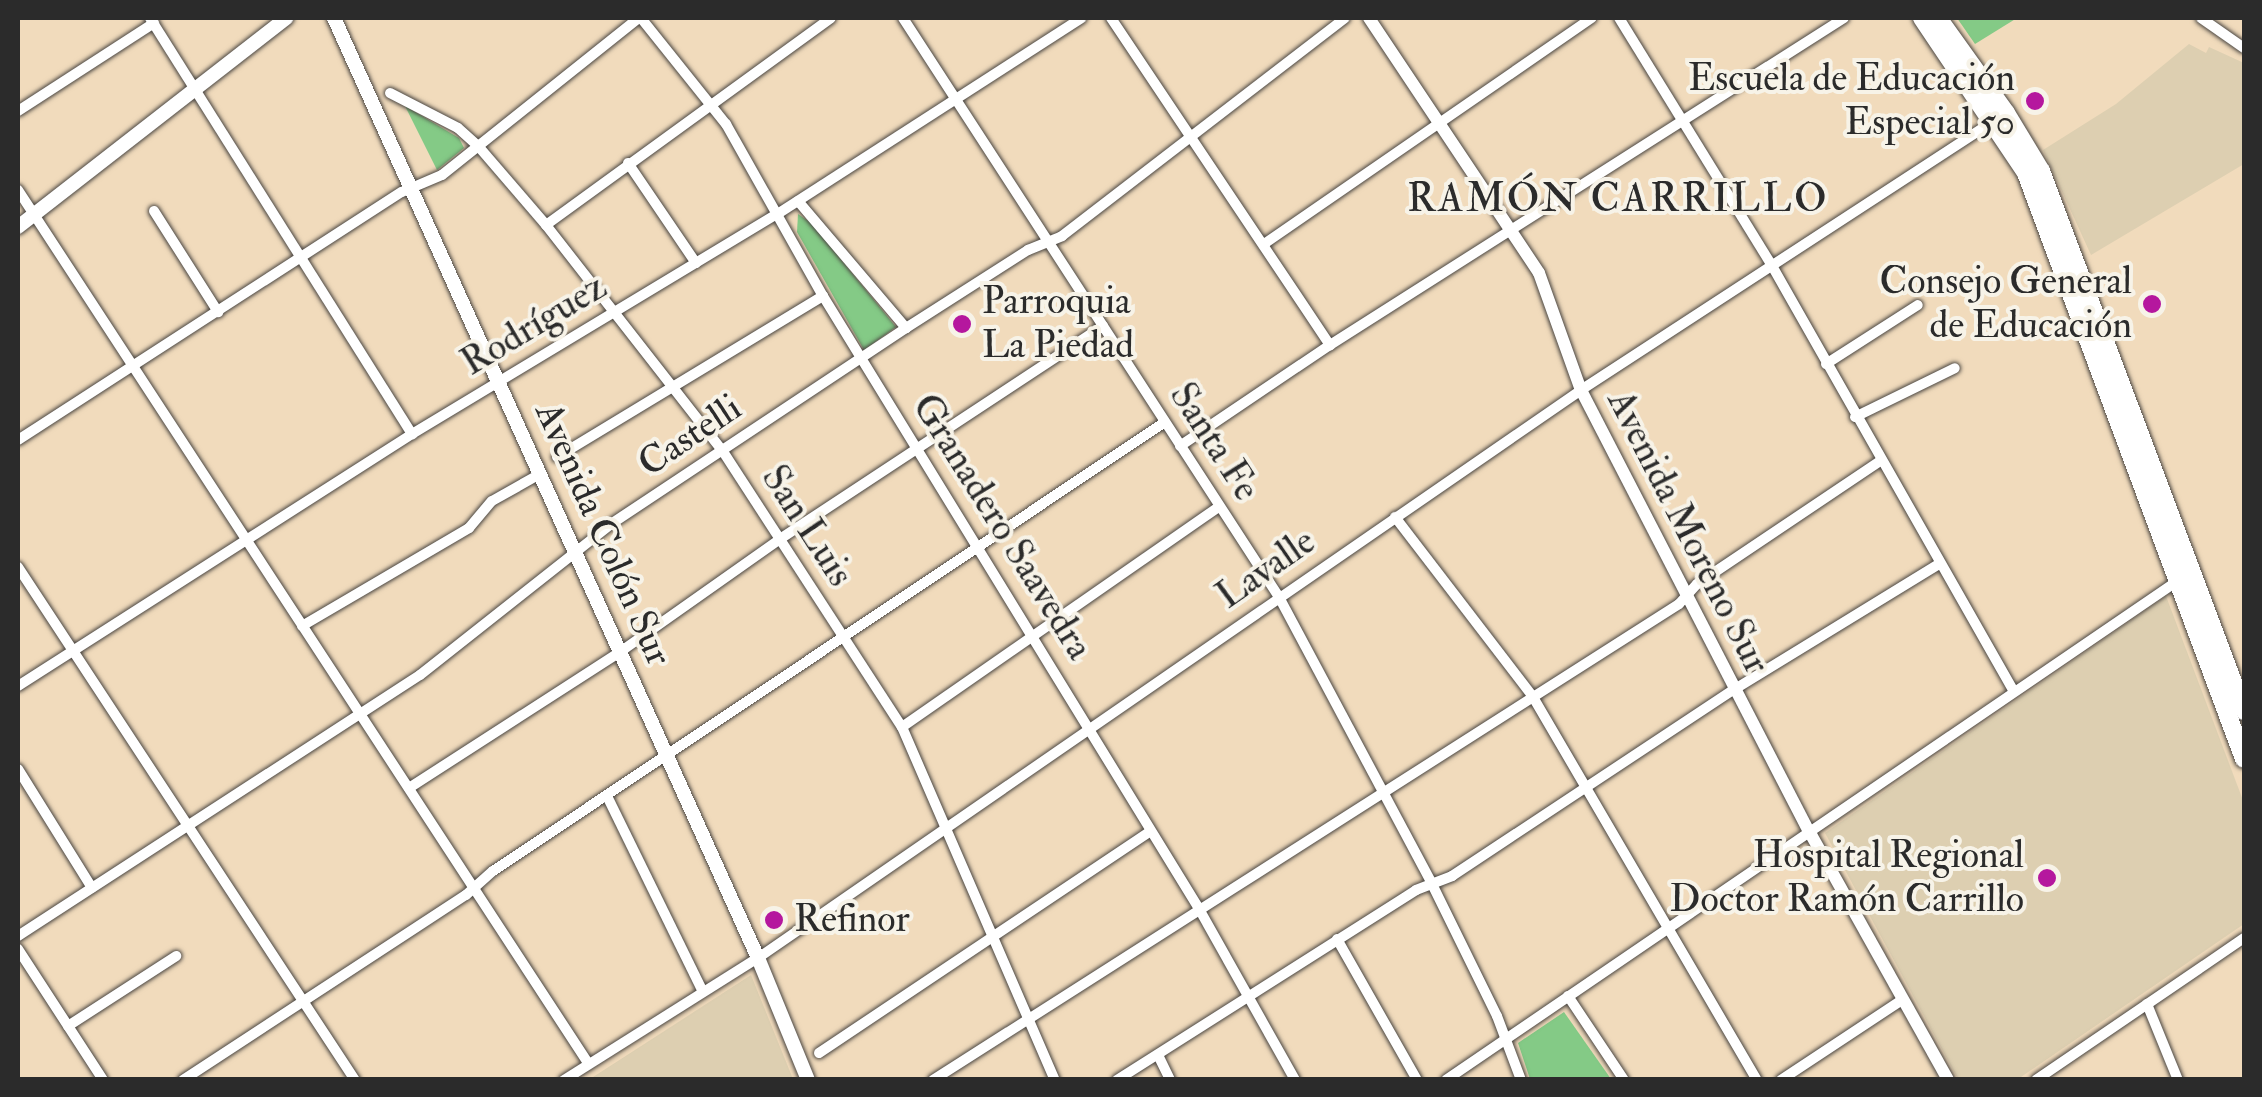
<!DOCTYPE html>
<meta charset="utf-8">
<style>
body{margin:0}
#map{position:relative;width:2262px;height:1097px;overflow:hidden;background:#f1dbbc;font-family:"IM FELL Double Pica",serif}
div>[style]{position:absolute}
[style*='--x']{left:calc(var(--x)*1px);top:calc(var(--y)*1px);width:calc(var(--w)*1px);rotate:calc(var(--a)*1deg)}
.built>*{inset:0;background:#ddcfb1}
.green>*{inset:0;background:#84ca86}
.roads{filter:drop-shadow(0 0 2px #494541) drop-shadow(0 0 2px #494541)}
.minor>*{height:10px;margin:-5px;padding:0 5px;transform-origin:5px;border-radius:5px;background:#fff}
.tertiary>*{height:12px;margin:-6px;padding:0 6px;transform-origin:6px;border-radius:6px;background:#fff}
.secondary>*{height:14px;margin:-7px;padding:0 7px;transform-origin:7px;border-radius:7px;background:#fff}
.trunk>*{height:18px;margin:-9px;padding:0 9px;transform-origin:9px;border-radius:9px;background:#fff}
.dots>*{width:28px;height:28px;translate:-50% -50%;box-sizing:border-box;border:5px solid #f7f3e8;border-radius:50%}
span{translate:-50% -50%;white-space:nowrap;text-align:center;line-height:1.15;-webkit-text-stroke:8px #f7f3e8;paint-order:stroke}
.poi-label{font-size:38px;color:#2b2b2b}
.right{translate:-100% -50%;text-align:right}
.left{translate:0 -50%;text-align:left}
.street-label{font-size:38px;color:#2b2b2b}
.neighbourhood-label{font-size:40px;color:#2b2b2b;letter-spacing:2.5px}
.frame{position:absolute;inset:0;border:20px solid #2b2b2b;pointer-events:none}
</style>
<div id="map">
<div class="built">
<div style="clip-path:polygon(2189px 44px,2206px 53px,2209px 47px,2244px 63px,2244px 164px,2091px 255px,2043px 150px,2116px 104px)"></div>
<div style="clip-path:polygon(2166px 596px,2244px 803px,2244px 924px,2018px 1079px,1958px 1079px,1825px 833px)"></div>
<div style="clip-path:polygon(751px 975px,793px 1079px,590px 1079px)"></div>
</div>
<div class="green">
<div style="clip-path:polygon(1957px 18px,2017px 18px,1975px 44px)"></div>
<div style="clip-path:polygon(405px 106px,459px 138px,464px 148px,437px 170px)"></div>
<div style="clip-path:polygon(798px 214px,811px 223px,896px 327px,864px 350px,797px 232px)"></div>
<div style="clip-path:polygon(1564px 1012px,1611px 1079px,1530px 1079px,1518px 1043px)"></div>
</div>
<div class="roads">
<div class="minor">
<div style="--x:150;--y:18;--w:492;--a:57.8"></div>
<div style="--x:641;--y:18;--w:136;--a:51.3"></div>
<div style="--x:726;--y:124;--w:197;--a:60.6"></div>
<div style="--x:823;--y:296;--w:717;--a:58.46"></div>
<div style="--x:1198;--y:907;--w:198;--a:60.7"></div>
<div style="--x:903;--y:18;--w:690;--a:57"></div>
<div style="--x:1279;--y:597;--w:325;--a:61.9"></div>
<div style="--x:1432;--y:884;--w:147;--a:63.8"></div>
<div style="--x:1497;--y:1016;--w:68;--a:69.4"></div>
<div style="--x:1111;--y:18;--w:394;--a:56.2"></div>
<div style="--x:1619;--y:18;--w:289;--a:58.3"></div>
<div style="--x:1771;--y:264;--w:490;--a:60.4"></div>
<div style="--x:2201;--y:18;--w:52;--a:34.9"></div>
<div style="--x:390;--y:93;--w:76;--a:27.2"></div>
<div style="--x:458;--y:128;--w:28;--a:42"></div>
<div style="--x:479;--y:147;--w:103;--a:49.3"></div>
<div style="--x:546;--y:225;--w:286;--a:52"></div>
<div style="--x:722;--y:450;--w:330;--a:57"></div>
<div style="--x:902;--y:727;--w:385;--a:66.6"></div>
<div style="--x:18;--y:111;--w:162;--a:-32.9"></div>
<div style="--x:628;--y:163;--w:121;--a:55.8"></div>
<div style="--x:18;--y:190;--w:1043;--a:56.86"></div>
<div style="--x:798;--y:201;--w:167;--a:49.6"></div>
<div style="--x:154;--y:211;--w:120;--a:57.6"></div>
<div style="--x:546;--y:225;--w:352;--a:-36"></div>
<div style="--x:1264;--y:244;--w:398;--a:-34.6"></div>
<div style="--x:1826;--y:364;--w:109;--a:-32.7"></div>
<div style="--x:1855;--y:417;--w:111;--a:-26.1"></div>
<div style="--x:18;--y:440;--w:457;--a:-32.9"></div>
<div style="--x:402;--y:192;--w:43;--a:-23"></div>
<div style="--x:442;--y:175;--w:252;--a:-38.6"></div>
<div style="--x:1180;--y:446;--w:181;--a:-34"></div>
<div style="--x:1330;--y:345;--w:609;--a:-32.46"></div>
<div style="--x:557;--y:457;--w:311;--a:-31.2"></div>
<div style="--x:1395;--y:517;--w:227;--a:52.5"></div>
<div style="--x:1533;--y:697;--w:444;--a:59.7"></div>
<div style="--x:18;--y:567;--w:614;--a:56.7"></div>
<div style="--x:302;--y:626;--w:194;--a:-30.4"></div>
<div style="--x:469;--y:528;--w:35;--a:-50"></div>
<div style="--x:492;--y:501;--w:55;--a:-29.4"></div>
<div style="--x:18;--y:686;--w:468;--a:-32.6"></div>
<div style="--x:412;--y:434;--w:428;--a:-31.1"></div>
<div style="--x:779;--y:213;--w:360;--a:-32.8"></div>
<div style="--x:902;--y:727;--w:386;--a:-34.8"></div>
<div style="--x:18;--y:769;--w:140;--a:58.1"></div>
<div style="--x:409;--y:788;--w:251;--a:-32.8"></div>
<div style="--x:620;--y:652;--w:196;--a:-35.2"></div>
<div style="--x:780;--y:539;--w:387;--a:-33.4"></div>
<div style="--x:607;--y:796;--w:218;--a:63.9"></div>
<div style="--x:18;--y:936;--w:479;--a:-33"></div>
<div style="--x:420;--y:675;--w:243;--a:-38.3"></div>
<div style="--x:611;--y:524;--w:354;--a:-33.6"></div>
<div style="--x:906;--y:328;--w:145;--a:-32.6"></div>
<div style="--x:1028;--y:250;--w:37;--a:-22"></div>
<div style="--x:1062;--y:236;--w:357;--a:-37.6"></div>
<div style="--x:1337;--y:939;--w:162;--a:60.4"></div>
<div style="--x:18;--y:949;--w:156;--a:57"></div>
<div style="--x:1568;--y:996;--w:101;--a:56.3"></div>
<div style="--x:2147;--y:1004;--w:82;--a:67.8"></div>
<div style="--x:68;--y:1026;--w:129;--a:-32.9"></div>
<div style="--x:819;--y:1053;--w:399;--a:-33.8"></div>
<div style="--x:1158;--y:1055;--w:28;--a:64"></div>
<div style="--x:183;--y:1080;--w:338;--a:-33.2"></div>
<div style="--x:466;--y:895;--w:36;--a:-42"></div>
<div style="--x:493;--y:871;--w:808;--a:-33.75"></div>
<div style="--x:564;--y:1080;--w:229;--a:-32.2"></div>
<div style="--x:758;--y:958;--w:1000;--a:-34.61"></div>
<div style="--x:1581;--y:390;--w:494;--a:-33.1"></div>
<div style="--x:933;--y:1080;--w:885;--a:-32.54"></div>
<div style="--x:1679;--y:604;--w:27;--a:-48"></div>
<div style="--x:1697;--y:584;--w:220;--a:-33.9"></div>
<div style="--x:1117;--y:1080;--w:354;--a:-32.4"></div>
<div style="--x:1416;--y:890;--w:39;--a:-21"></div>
<div style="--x:1452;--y:876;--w:339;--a:-33.5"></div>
<div style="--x:1735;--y:689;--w:239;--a:-31.5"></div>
<div style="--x:1446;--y:1080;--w:887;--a:-34.3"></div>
<div style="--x:1781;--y:1080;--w:145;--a:-33.5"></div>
<div style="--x:2036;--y:1080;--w:252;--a:-34.3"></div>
</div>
<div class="tertiary">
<div style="--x:1369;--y:18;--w:306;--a:56.3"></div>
<div style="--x:1539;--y:273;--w:124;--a:70.3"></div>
<div style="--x:1581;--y:390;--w:496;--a:62.7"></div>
<div style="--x:1809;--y:831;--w:285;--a:60.8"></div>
</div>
<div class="secondary">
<div style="--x:334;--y:18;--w:1031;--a:65.72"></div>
<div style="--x:758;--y:958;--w:132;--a:67.7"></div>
<div style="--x:18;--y:227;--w:340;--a:-37.9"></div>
</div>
<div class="trunk">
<div style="--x:1922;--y:18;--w:187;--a:56.1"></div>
<div style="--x:2026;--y:173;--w:625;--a:69.59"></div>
<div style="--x:1938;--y:18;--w:117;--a:54.4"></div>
<div style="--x:2006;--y:113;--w:68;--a:58.9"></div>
<div style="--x:2041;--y:171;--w:577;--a:69.4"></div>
</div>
</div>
<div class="dots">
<div style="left:2035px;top:101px;background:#b5179e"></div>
<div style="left:2152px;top:304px;background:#b5179e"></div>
<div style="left:962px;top:324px;background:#b5179e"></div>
<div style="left:2047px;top:878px;background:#b5179e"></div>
<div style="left:774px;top:920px;background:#b5179e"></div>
</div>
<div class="poi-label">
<span class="right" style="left:2015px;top:101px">Escuela de Educación<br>Especial 50</span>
<span class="right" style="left:2132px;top:304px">Consejo General<br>de Educación</span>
<span class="left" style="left:982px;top:324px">Parroquia<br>La Piedad</span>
<span class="right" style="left:2024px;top:878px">Hospital Regional<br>Doctor Ramón Carrillo</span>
<span class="left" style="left:794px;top:920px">Refinor</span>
</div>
<div class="street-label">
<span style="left:534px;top:325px;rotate:-31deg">Rodríguez</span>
<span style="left:690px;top:436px;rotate:-34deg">Castelli</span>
<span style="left:1214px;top:442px;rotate:57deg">Santa Fe</span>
<span style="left:807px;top:526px;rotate:57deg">San Luis</span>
<span style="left:1002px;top:527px;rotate:58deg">Granadero Saavedra</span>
<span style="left:1688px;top:532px;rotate:63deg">Avenida Moreno Sur</span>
<span style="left:603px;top:534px;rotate:66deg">Avenida Colón Sur</span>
<span style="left:1266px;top:569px;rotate:-35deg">Lavalle</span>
</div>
<div class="neighbourhood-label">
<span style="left:1618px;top:199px">RAMÓN CARRILLO</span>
</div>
<div class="frame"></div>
</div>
